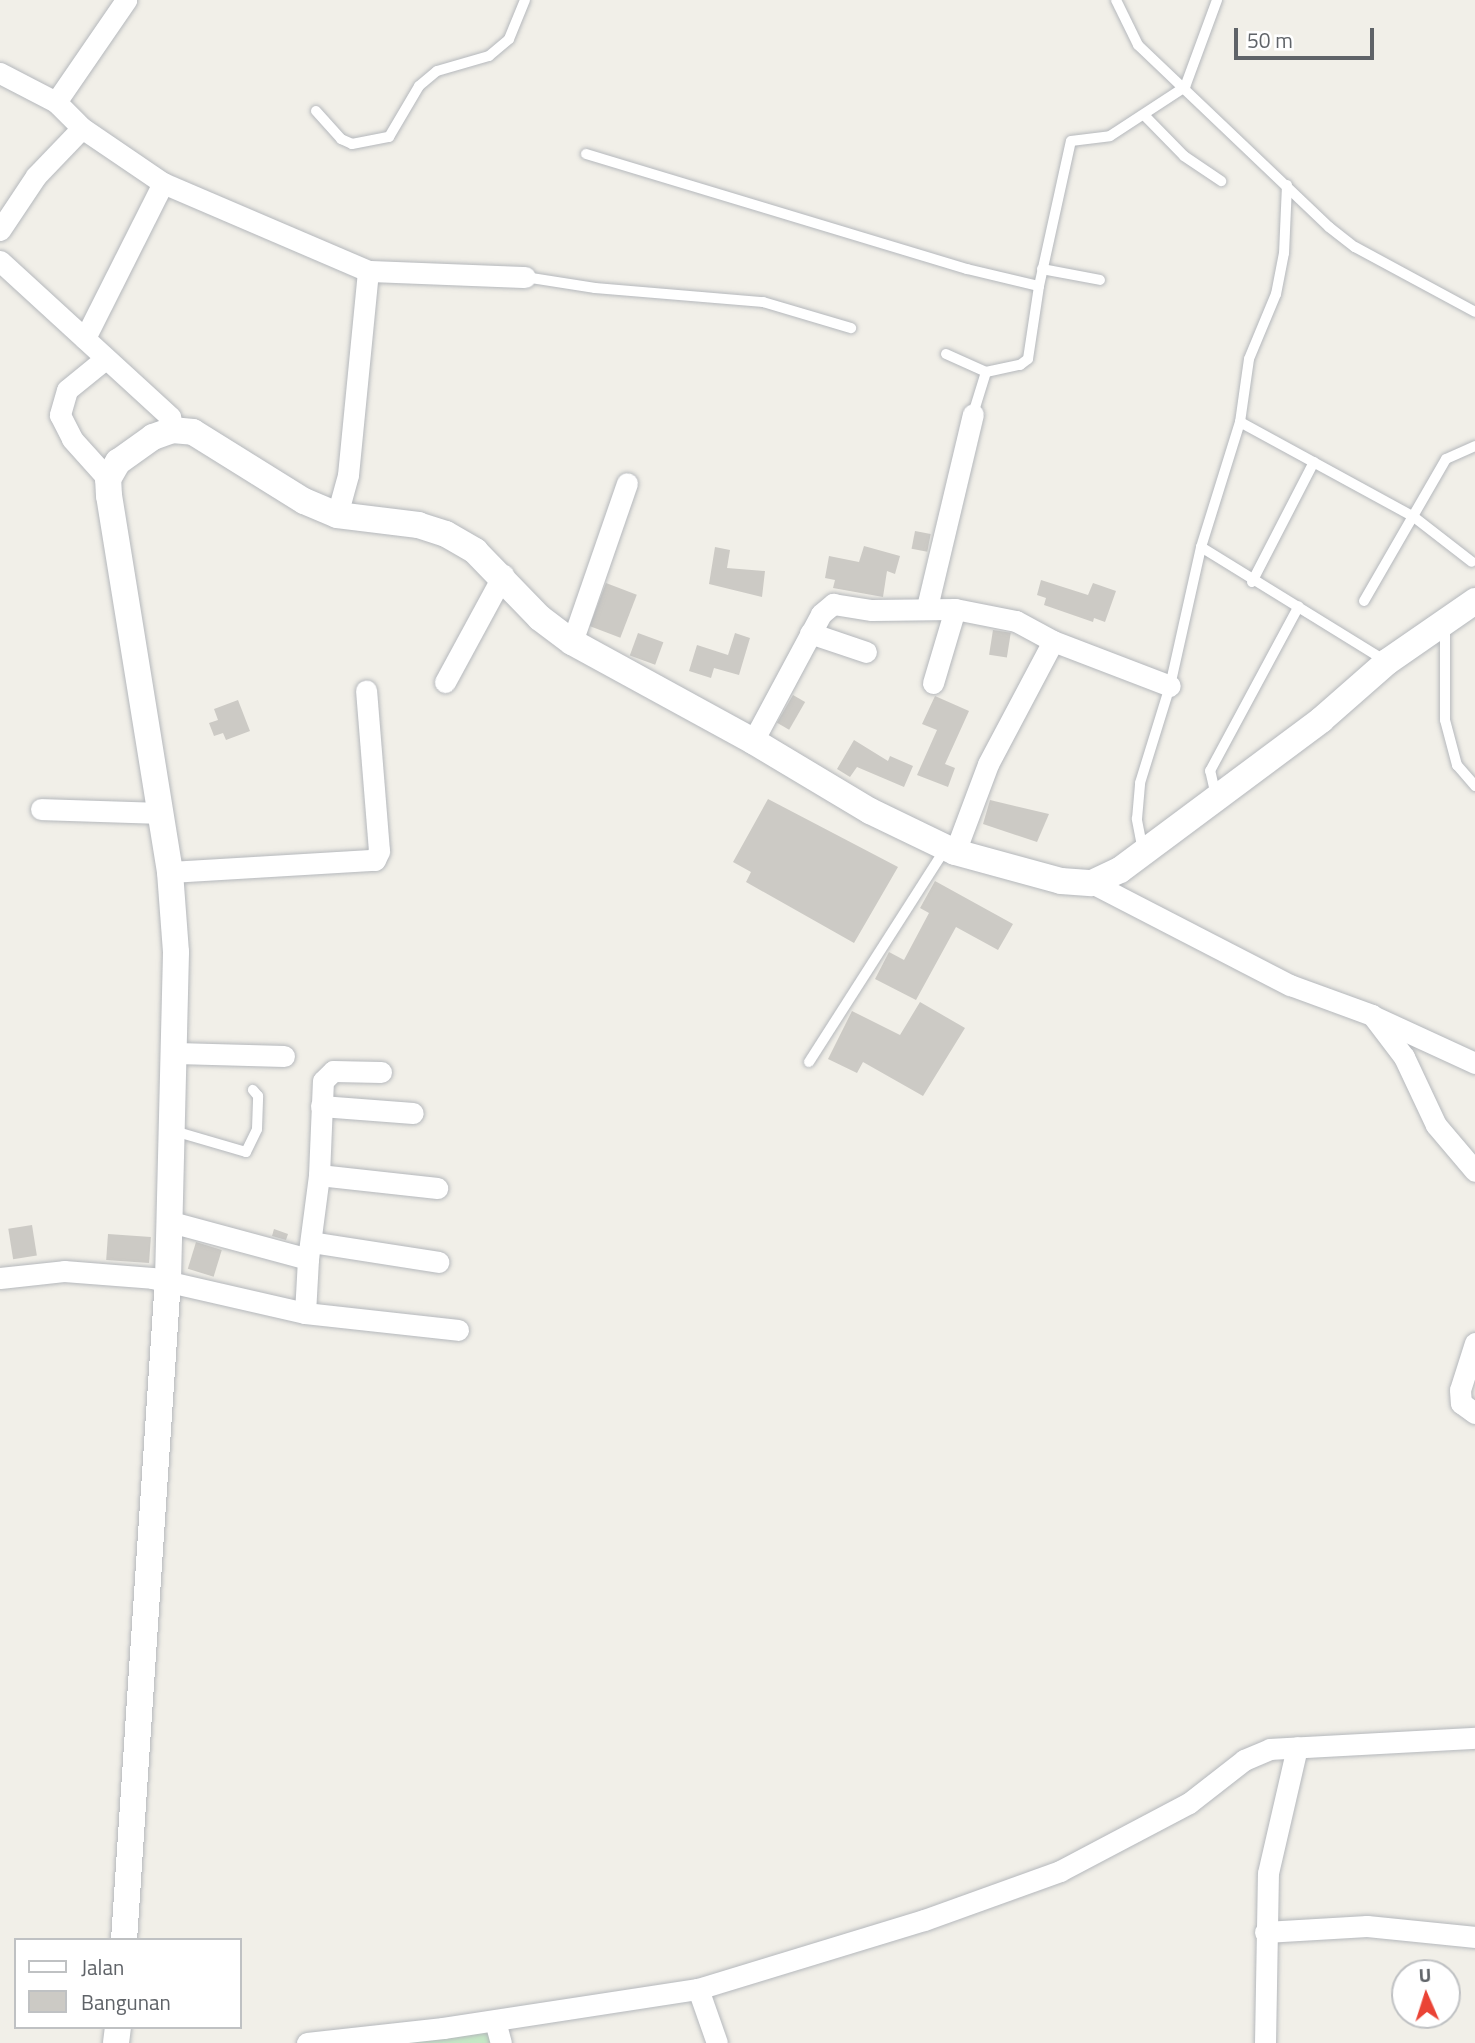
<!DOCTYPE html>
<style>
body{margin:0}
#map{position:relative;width:1475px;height:2043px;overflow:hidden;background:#f1efe8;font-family:"Titillium Web",sans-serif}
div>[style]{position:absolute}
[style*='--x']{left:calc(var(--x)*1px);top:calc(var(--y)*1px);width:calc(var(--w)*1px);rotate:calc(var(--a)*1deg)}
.green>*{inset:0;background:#c5e8c5}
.building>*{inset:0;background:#cccac5;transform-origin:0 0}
.roads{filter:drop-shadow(0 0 2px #b5b8bc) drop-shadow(0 0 2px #b5b8bc)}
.service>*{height:10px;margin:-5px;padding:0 5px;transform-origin:5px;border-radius:5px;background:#fff}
.minor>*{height:21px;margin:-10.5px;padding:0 10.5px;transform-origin:10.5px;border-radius:10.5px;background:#fff}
.tertiary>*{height:26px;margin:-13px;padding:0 13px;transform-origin:13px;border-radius:13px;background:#fff}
span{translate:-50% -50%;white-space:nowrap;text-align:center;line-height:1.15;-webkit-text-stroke:5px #fff;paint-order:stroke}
.legend{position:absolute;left:14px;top:1938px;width:228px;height:91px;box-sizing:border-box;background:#fff;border:2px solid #bfc1c3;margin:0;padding:9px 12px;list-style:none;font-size:21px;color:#5f6368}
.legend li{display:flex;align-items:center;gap:14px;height:35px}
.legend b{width:35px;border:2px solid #bfc1c3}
.north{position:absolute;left:1391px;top:1959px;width:70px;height:70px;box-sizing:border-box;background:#fff;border:2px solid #bfc1c3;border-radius:50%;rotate:357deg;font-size:19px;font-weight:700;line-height:28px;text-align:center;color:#5f6368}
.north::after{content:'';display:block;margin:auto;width:24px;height:32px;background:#ea4335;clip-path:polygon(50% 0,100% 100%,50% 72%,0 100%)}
.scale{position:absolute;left:1234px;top:28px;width:140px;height:32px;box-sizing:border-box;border:4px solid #5f6368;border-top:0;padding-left:9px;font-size:21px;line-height:24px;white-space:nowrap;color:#5f6368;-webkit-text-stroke:5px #fff;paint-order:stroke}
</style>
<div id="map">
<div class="green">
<div style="clip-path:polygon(490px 2032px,492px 2043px,371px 2043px)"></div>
</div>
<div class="building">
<div style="left:915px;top:531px;width:16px;height:18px;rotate:11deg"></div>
<div style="clip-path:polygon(864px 546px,900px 556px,895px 574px,887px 571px,883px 597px,833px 588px,835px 580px,825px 578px,829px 556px,859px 562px)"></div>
<div style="clip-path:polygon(715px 547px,730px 550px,727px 568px,765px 571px,762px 597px,709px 584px)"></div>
<div style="clip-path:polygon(1041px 580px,1088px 595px,1093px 583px,1116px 591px,1105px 622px,1094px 618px,1093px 622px,1044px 605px,1046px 598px,1037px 595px)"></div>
<div style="left:606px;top:583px;width:33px;height:46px;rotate:21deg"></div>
<div style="left:993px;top:630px;width:18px;height:25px;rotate:9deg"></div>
<div style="left:638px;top:633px;width:27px;height:24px;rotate:20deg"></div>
<div style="clip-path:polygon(735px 633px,750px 638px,739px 675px,714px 668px,711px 678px,689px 671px,697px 645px,728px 655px)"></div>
<div style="left:793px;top:695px;width:14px;height:32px;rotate:30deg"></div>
<div style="clip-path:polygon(935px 696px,969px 711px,945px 764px,955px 768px,948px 787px,917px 775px,937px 730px,922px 724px)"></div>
<div style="clip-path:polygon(238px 700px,250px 731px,226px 740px,223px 733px,214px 736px,209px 723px,218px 720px,214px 709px)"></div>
<div style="clip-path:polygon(854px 740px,888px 761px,890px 756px,913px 766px,904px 787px,857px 767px,850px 777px,837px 769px)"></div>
<div style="clip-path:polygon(768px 799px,898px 867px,854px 943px,746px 882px,751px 872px,733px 862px)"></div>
<div style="clip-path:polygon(990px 800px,1049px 814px,1037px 842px,983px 824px)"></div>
<div style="clip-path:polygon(935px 881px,1013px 924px,998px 950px,956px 927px,916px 1000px,875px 979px,889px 952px,904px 960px,929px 913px,920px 908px)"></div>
<div style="clip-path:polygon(920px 1002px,965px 1028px,923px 1096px,863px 1062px,857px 1073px,828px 1059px,852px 1011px,900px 1035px)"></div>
<div style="left:32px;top:1225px;width:31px;height:24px;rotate:81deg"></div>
<div style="clip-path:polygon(274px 1229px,288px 1234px,286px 1240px,272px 1236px)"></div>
<div style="left:108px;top:1234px;width:43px;height:26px;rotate:4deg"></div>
<div style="left:196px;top:1242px;width:27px;height:28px;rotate:17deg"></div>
</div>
<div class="roads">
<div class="service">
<div style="--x:1116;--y:0;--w:50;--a:63.9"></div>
<div style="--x:1138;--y:45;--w:264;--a:43.6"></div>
<div style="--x:1329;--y:227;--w:33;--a:38"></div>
<div style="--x:1355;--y:247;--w:136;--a:28.4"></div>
<div style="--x:316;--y:111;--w:38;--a:48"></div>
<div style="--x:341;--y:139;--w:12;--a:24"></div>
<div style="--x:352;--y:144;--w:38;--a:-11"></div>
<div style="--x:389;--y:137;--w:59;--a:-59.5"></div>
<div style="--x:419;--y:86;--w:23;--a:-40"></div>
<div style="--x:437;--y:71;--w:54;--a:-16.1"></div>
<div style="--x:489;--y:56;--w:26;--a:-40"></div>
<div style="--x:509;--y:39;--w:42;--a:-67.7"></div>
<div style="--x:1145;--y:116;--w:56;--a:45.7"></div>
<div style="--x:1184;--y:156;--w:45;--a:34"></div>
<div style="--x:586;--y:154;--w:398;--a:16.8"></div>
<div style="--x:967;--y:269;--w:74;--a:13.3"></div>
<div style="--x:1287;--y:185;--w:68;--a:92.5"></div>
<div style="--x:1284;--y:253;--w:42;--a:101"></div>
<div style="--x:1276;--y:294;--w:70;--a:112.6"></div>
<div style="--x:1249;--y:359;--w:64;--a:98.1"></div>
<div style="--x:1240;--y:422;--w:198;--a:28.6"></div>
<div style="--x:1414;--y:517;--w:73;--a:37.8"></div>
<div style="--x:1042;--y:269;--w:59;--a:10.7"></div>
<div style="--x:525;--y:277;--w:71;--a:8.9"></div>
<div style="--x:595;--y:288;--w:169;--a:4.8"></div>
<div style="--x:763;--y:302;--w:92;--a:16.5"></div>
<div style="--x:946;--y:354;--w:44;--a:24.2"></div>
<div style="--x:973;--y:414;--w:44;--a:-72.8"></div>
<div style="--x:986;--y:372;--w:35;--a:-12"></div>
<div style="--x:1020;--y:365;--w:10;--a:-37"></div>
<div style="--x:1028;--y:359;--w:74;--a:-81.4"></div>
<div style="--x:1039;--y:286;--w:148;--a:-77.6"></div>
<div style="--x:1071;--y:141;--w:39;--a:-7"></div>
<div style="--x:1110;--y:136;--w:90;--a:-33.2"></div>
<div style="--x:1185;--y:87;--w:93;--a:-69.8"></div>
<div style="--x:1240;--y:422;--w:131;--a:107.3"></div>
<div style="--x:1201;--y:547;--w:219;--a:31.7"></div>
<div style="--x:1252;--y:582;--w:135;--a:-62.7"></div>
<div style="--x:1364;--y:601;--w:164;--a:-60"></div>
<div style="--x:1446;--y:459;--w:32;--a:-24"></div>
<div style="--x:1445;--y:622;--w:98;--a:90"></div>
<div style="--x:1445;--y:720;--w:47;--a:75.1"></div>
<div style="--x:1457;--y:765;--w:28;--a:49"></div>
<div style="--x:1216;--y:796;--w:26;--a:-103"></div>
<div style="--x:1210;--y:771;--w:187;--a:-61.7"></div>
<div style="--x:1143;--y:851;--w:33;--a:-101"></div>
<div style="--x:1137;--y:819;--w:36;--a:-85"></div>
<div style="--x:1140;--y:783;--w:102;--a:-72.8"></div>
<div style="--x:1170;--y:686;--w:142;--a:-77.4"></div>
<div style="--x:809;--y:1062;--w:254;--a:-57.4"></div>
<div style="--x:174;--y:1131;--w:75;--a:16.3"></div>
<div style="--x:246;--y:1152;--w:25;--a:-64"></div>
<div style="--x:257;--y:1129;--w:33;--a:-88"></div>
<div style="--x:258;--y:1096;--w:8;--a:-130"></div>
</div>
<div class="minor">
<div style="--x:0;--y:73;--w:63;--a:27.4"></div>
<div style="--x:56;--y:102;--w:37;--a:45"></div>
<div style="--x:82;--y:128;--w:98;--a:34.2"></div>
<div style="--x:163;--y:183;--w:174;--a:116.7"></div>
<div style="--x:56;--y:102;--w:124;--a:-55.5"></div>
<div style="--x:163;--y:183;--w:223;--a:23.2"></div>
<div style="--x:368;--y:271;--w:157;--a:2.2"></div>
<div style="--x:0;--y:230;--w:65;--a:-56.3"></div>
<div style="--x:36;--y:176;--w:66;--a:-46.2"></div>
<div style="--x:0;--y:261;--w:231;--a:42.5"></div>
<div style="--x:170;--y:417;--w:13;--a:81"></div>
<div style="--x:105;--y:359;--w:49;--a:140.8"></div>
<div style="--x:67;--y:390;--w:26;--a:106"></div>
<div style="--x:60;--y:415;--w:27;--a:63"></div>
<div style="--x:72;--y:439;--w:54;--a:48"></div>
<div style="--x:337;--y:515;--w:41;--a:-74.6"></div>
<div style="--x:348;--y:475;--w:205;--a:-84.4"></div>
<div style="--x:927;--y:607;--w:198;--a:-76.6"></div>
<div style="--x:810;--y:633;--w:59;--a:18.7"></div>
<div style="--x:572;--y:642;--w:168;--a:-70.9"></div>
<div style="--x:445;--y:682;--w:122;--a:-61.5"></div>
<div style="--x:933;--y:683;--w:77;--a:-73.4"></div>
<div style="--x:753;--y:741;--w:144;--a:-61.8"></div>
<div style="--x:821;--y:614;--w:16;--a:-40"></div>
<div style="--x:833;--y:604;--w:39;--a:9"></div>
<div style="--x:872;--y:610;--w:83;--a:-0.7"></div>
<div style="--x:955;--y:609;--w:62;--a:11.1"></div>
<div style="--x:1016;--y:621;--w:42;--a:28.4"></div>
<div style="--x:1053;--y:641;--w:125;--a:21"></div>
<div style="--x:41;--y:809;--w:118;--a:1.9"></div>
<div style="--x:955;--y:852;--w:94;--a:-69.4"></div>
<div style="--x:988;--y:764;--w:139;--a:-62.1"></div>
<div style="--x:170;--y:872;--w:205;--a:-3.4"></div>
<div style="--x:375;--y:860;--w:10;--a:-66"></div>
<div style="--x:379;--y:851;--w:161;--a:-94.6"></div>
<div style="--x:1092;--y:883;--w:223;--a:27.3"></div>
<div style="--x:1290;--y:985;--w:87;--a:20.1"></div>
<div style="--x:1372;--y:1015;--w:53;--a:52.7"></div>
<div style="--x:1404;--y:1057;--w:75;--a:64.8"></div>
<div style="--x:1436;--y:1125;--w:60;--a:49.7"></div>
<div style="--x:1375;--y:1017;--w:110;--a:24.7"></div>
<div style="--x:176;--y:1053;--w:108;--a:1.6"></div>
<div style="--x:321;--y:1106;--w:92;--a:4.4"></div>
<div style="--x:319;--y:1175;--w:119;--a:6.3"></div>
<div style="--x:171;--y:1222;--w:142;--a:15.1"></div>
<div style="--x:308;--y:1259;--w:85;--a:-82.5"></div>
<div style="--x:319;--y:1175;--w:94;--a:-87.6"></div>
<div style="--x:323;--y:1081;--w:14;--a:-45"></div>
<div style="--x:333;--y:1071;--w:48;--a:1.2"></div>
<div style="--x:311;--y:1242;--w:129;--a:8.9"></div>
<div style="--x:0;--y:1278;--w:64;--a:-6.2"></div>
<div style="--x:64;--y:1271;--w:88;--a:4.5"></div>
<div style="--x:152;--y:1278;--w:157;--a:12.9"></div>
<div style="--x:305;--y:1313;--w:154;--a:6.3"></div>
<div style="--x:305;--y:1313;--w:54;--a:-86.8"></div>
<div style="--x:1475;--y:1343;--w:49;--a:107.7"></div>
<div style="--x:1460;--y:1390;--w:13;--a:86"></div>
<div style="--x:1461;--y:1403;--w:17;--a:36"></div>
<div style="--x:1265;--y:1932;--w:102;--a:-3.4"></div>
<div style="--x:1367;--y:1926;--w:109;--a:5.8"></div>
<div style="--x:698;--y:1989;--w:57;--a:70.6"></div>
<div style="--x:495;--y:2021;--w:23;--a:75"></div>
<div style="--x:307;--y:2043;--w:137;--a:-6.3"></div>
<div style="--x:443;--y:2028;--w:258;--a:-8.7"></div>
<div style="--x:698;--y:1989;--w:236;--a:-17"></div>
<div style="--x:924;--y:1920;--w:145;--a:-19.8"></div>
<div style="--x:1060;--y:1871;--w:146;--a:-27.8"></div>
<div style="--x:1189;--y:1803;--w:70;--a:-38"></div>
<div style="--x:1244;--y:1760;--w:28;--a:-23"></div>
<div style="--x:1270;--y:1749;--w:205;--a:-3.1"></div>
<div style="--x:1265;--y:2043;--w:170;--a:-89"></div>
<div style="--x:1268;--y:1873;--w:129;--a:-77"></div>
</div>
<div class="tertiary">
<div style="--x:124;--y:1940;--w:661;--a:-86.19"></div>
<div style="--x:168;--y:1280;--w:328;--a:-88.6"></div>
<div style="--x:176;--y:952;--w:80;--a:-94.3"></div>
<div style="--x:170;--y:872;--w:381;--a:-99.2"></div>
<div style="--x:109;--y:496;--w:17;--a:-93"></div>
<div style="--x:108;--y:479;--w:20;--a:-60"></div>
<div style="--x:118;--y:462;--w:43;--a:-35.5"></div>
<div style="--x:153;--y:437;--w:20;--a:-20"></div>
<div style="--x:172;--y:430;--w:21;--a:5"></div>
<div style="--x:193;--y:432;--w:131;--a:31.9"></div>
<div style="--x:304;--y:501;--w:36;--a:23"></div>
<div style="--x:337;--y:515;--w:82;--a:7"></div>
<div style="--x:418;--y:525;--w:29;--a:18"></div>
<div style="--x:446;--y:534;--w:34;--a:30"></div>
<div style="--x:475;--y:551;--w:93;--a:45.9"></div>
<div style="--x:540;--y:618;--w:40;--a:37"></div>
<div style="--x:572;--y:642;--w:206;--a:28.7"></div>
<div style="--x:753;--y:741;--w:136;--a:30.9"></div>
<div style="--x:870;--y:811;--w:94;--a:25.8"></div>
<div style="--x:955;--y:852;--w:110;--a:15.3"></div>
<div style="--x:1061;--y:881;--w:31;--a:4"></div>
<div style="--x:1092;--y:883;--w:31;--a:-25"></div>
<div style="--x:1120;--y:870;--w:251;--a:-36.7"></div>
<div style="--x:1321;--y:720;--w:88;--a:-41.3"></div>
<div style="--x:1387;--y:662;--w:107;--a:-34.7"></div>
<div style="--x:116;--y:2043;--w:16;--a:-83"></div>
</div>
</div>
<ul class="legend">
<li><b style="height:9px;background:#fff"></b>Jalan</li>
<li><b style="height:19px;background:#cccac5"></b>Bangunan</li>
</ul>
<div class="north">U</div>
<div class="scale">50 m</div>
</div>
